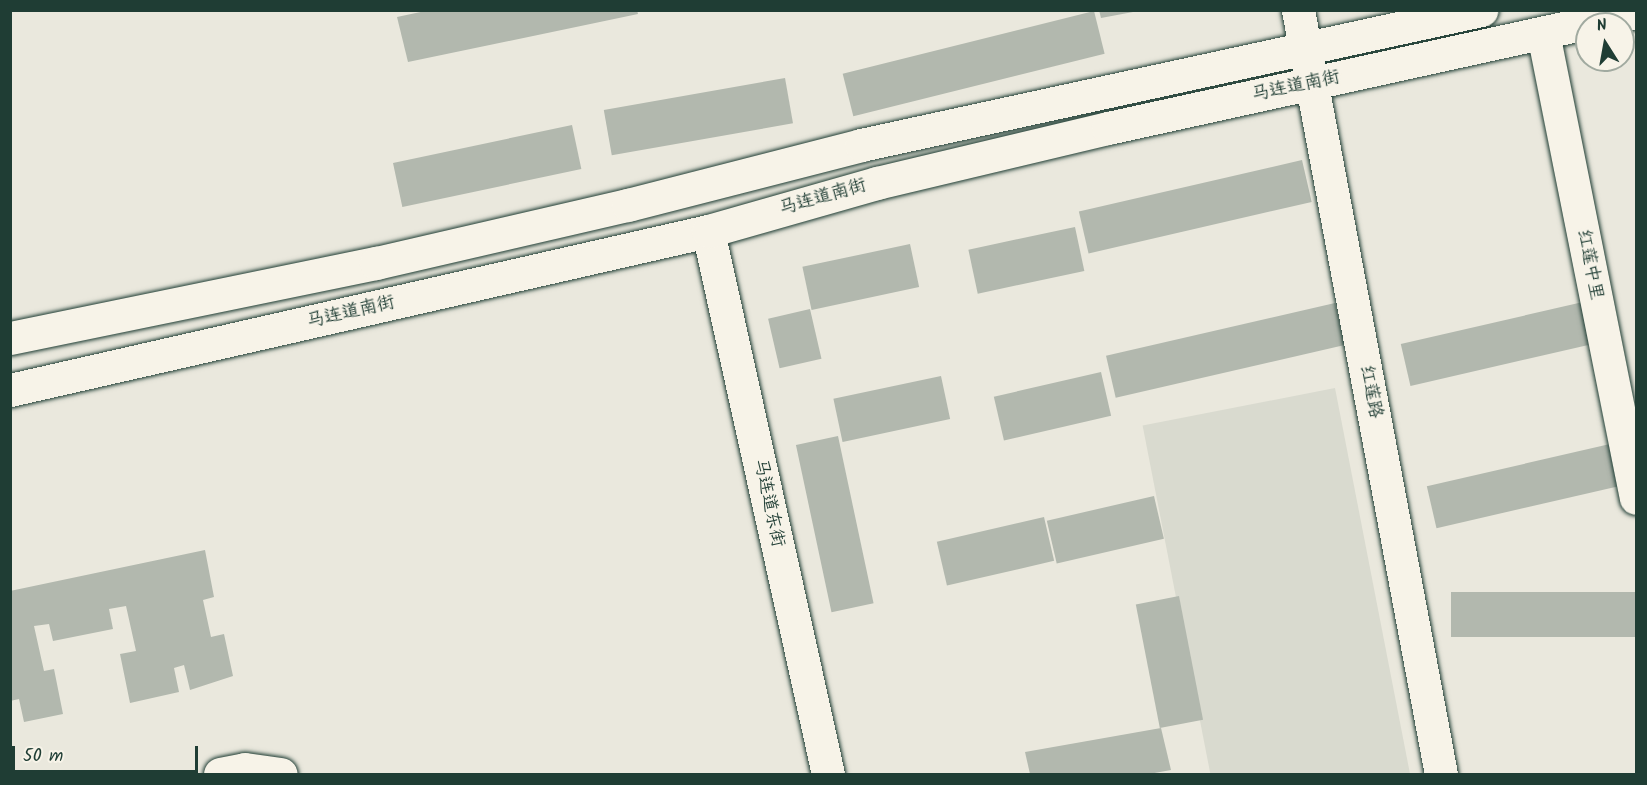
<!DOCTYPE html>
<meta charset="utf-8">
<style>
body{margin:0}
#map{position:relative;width:1647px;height:785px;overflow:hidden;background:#eae8dd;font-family:Kalam,"LXGW WenKai TC",sans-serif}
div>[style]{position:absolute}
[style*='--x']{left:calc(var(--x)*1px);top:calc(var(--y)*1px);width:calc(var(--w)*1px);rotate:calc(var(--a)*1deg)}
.built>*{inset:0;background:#d9dacf;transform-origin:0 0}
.building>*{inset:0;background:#b2b8ae;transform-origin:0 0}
.roads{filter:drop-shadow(0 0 2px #1f3d34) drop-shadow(0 0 2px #1f3d34)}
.minor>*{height:33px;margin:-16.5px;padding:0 16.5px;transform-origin:16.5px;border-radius:16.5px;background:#f7f3e8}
span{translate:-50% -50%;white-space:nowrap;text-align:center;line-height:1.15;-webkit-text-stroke:4.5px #f7f3e8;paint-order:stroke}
.street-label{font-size:18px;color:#1f3d34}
.frame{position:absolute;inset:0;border:12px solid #1f3d34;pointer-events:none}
.north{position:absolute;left:1575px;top:12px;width:60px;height:60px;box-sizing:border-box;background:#f7f3e8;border:2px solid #a1aaa0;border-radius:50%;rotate:349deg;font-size:16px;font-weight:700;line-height:24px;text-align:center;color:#1f3d34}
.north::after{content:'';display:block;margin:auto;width:21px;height:27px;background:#1f3d34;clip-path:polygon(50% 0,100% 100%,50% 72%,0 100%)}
.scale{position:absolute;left:12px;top:746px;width:186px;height:27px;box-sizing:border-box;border:3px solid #1f3d34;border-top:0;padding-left:8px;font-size:18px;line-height:21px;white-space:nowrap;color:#1f3d34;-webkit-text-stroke:4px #f7f3e8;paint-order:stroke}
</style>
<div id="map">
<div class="built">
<div style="left:1335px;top:388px;width:394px;height:196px;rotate:79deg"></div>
</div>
<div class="building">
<div style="clip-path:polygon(430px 10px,637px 10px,638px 14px,408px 62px,397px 17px)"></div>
<div style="clip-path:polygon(1099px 10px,1133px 10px,1133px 12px,1101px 18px)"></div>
<div style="left:1094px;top:11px;width:44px;height:259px;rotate:76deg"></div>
<div style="left:785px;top:78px;width:46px;height:184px;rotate:80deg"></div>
<div style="left:572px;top:125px;width:45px;height:183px;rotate:78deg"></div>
<div style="left:1302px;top:160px;width:43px;height:229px;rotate:77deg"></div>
<div style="left:1075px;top:227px;width:45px;height:109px;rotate:78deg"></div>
<div style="left:910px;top:244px;width:44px;height:110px;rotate:78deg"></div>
<div style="left:1583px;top:302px;width:43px;height:187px;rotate:77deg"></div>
<div style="left:1335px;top:303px;width:43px;height:235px;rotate:77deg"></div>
<div style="left:810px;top:309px;width:51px;height:43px;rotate:77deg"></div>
<div style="left:1101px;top:372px;width:45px;height:110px;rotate:77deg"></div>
<div style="left:941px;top:376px;width:44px;height:110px;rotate:78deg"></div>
<div style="left:838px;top:436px;width:171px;height:43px;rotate:78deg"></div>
<div style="left:1610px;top:444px;width:43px;height:188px;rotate:77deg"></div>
<div style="left:1154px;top:496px;width:44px;height:110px;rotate:77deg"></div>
<div style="left:1044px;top:517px;width:45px;height:110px;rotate:77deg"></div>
<div style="clip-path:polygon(205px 550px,214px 597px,203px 600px,211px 637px,224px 634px,233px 676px,190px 690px,184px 665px,174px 668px,179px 692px,130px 703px,120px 654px,136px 651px,126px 606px,109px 609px,113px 629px,53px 641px,49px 624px,34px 626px,44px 671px,54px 669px,63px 714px,24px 722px,19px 699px,10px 701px,10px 591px)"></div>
<div style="left:1636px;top:592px;width:45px;height:185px;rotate:90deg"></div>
<div style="left:1179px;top:596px;width:126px;height:44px;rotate:79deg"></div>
<div style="clip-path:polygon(1161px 728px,1171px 770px,1149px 774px,1030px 774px,1025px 752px)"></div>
</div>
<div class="roads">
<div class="minor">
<div style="--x:1298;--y:10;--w:777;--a:79.4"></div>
<div style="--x:1543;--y:33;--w:474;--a:78.7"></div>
<div style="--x:708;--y:231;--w:556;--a:77.54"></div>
<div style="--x:10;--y:338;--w:374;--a:-11.6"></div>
<div style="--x:376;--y:263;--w:259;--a:-13"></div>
<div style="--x:628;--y:205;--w:241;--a:-14.4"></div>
<div style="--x:861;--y:145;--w:635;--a:-12.28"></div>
<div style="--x:10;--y:390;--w:716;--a:-12.83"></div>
<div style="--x:708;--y:231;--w:176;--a:-15.9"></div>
<div style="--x:877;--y:183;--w:237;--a:-13.4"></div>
<div style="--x:1108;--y:128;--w:541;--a:-12.39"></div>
<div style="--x:220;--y:774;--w:25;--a:-11"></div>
<div style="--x:245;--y:769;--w:36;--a:8"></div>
</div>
</div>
<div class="street-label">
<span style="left:1296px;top:87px;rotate:-12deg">马连道南街</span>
<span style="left:823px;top:198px;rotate:-16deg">马连道南街</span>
<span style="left:1589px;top:265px;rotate:79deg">红莲中里</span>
<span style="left:351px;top:313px;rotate:-13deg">马连道南街</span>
<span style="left:1370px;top:392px;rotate:79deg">红莲路</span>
<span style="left:768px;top:503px;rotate:78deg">马连道东街</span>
</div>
<div class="frame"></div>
<div class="north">N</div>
<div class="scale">50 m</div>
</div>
